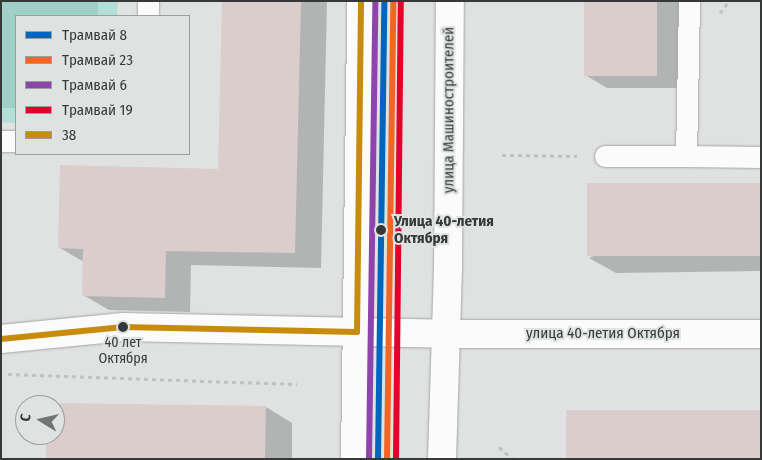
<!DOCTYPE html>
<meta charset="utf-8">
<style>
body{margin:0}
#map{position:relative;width:762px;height:460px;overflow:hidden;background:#dfe2e1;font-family:"Fira Sans Condensed",sans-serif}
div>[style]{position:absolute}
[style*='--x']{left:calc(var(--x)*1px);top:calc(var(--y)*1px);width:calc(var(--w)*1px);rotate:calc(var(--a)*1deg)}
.green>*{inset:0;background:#b2dfd7}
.forest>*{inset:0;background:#a0d1c9}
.shadow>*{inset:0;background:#0003}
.building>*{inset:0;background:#dacdcc;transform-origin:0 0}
.path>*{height:3px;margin-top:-1.5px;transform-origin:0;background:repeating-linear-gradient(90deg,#c0c2c2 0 4px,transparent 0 8px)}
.roads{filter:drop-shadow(0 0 1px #a4a6a5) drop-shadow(0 0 1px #a4a6a5)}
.service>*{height:21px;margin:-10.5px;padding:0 10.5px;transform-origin:10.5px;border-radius:10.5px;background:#fafbfa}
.minor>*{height:28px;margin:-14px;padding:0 14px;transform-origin:14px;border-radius:14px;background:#fafbfa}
.secondary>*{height:28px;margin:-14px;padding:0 14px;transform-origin:14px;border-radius:14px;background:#fafbfa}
.bus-1>*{height:6px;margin:-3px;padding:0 3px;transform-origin:3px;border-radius:3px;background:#c78b0e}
.tram-1>*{height:6px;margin:-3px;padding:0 3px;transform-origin:3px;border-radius:3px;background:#0065bd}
.tram-2>*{height:6px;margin:-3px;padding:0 3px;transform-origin:3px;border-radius:3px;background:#f26522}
.tram-3>*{height:6px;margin:-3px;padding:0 3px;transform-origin:3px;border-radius:3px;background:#8e44ad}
.tram-4>*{height:6px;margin:-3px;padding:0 3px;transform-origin:3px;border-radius:3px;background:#e4002b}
.dots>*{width:14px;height:14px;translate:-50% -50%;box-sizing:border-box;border:2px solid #dee3e2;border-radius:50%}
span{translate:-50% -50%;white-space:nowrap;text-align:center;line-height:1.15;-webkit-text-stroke:4px #dee3e2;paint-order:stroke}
.bus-label{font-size:14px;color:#373939}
.street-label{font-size:15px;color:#373939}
.stop-label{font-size:15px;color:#373939;font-weight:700}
.left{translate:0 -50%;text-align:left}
.frame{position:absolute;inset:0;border:2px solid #373939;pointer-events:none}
.legend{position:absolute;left:15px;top:15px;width:175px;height:140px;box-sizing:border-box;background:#dee3e2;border:1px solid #9b9f9e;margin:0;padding:6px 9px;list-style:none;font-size:15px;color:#373939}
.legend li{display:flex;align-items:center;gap:10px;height:25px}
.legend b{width:25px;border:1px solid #9b9f9e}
.north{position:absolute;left:15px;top:395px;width:50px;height:50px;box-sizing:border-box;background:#dee3e2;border:1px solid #9b9f9e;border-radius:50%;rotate:279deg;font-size:14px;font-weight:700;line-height:20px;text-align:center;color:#373939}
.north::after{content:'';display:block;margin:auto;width:18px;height:22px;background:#727474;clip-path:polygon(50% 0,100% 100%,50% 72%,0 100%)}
</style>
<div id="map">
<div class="green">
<div style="clip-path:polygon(1px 1px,118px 1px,117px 16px,16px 16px,16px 123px,1px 122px)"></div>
</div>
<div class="forest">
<div style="clip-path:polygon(1px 1px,98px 1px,98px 16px,16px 16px,16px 108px,1px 108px)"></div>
</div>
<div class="shadow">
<div style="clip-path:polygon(223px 1px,327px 1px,321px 268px,191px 265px,190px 312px,109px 310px,83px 295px,84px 262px,60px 248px,219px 170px)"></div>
<div style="clip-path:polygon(585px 1px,679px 1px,679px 88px,607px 88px,585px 75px)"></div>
<div style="clip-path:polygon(761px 185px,761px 271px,616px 273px,589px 258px)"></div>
<div style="clip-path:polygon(47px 404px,266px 407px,292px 423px,292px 459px,47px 459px,47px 435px,55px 435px,55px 405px)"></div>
</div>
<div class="building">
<div style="clip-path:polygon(222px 1px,301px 1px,295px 253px,166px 251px,165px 298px,82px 296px,83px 249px,58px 248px,60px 165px,218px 169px)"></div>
<div style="left:584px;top:1px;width:73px;height:75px"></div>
<div style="left:761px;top:183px;width:73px;height:174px;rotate:90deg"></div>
<div style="clip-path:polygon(46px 403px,266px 406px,265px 459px,46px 459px,46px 435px,55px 435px,55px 405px)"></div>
<div style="left:761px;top:410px;width:49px;height:195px;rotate:90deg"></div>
</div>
<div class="path">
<div style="--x:720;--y:13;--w:15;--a:-53"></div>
<div style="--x:502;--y:155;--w:75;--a:0.8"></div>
<div style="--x:8;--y:374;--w:289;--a:2"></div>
<div style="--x:499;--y:447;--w:18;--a:41"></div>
</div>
<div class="roads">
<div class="service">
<div style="--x:689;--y:1;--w:155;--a:91.1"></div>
<div style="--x:686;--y:156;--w:75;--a:0.8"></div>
<div style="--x:148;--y:16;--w:15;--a:-90"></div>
<div style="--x:1;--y:141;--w:15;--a:0"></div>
<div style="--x:605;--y:156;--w:81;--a:0"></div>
</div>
<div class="minor">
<div style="--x:445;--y:334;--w:316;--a:0"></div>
</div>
<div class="secondary">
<div style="--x:1;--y:339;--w:123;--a:-5.6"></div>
<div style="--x:123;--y:327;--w:322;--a:1.2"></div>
<div style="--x:355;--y:459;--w:458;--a:-89.2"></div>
<div style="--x:442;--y:459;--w:190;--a:-88.2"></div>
<div style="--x:448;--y:269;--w:268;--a:-89.6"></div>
</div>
</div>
<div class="bus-1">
<div style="--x:1;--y:339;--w:123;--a:-5.6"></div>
<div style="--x:123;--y:327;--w:234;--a:1.2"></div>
<div style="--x:357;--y:332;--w:331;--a:-89.3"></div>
</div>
<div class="tram-1">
<div style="--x:378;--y:459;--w:458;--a:-89.2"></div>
</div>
<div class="tram-2">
<div style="--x:387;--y:459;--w:458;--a:-89.2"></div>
</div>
<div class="tram-3">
<div style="--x:369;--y:459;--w:458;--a:-89.2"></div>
</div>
<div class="tram-4">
<div style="--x:396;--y:459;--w:458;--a:-89.4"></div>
</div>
<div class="dots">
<div style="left:381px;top:230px;background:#373939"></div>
<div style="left:123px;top:327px;background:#373939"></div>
</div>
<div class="bus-label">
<span style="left:123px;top:351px">40 лет<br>Октября</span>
</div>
<div class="street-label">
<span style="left:449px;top:110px;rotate:-90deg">улица Машиностроителей</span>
<span style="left:603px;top:334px">улица 40-летия Октября</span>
</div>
<div class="stop-label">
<span class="left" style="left:394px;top:230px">Улица 40-летия<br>Октября</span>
</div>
<div class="frame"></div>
<ul class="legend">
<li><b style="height:6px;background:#0065bd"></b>Трамвай 8</li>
<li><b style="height:6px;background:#f26522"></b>Трамвай 23</li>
<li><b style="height:6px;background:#8e44ad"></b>Трамвай 6</li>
<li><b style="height:6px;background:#e4002b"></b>Трамвай 19</li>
<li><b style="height:6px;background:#c78b0e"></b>38</li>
</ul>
<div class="north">С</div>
</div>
